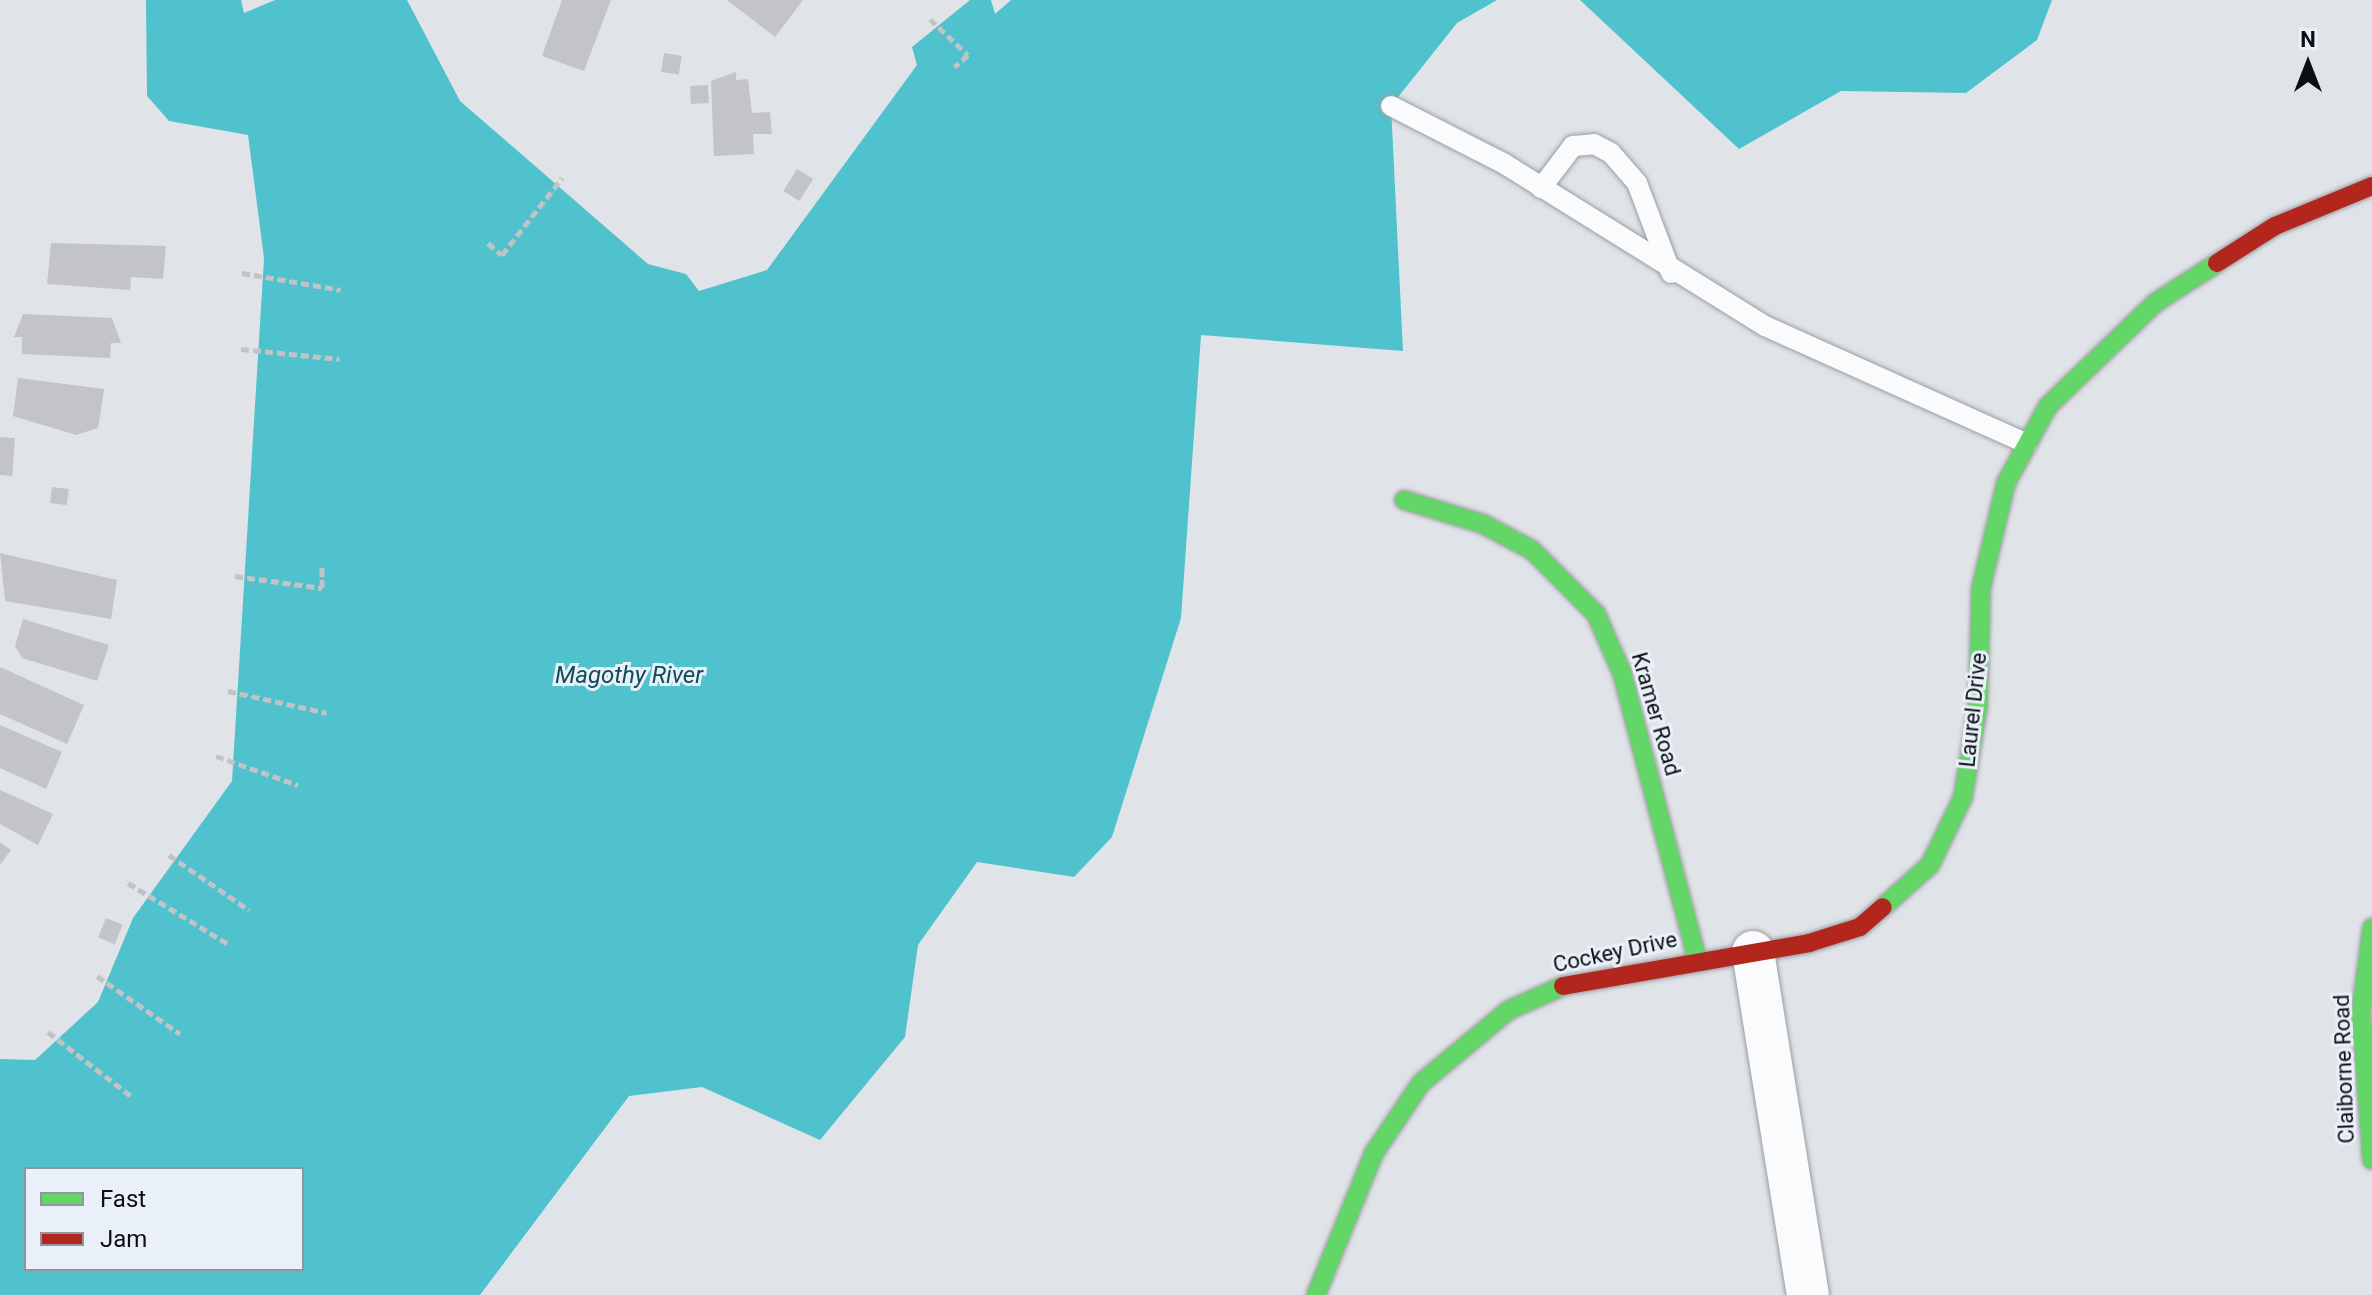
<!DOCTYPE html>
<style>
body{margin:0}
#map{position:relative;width:2372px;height:1295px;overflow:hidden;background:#e0e4e8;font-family:Roboto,sans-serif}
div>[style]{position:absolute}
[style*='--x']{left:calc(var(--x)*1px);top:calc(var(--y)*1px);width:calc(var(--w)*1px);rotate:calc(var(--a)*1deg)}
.water>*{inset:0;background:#4fc2ce}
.building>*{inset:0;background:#c3c4c7;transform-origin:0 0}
.path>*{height:5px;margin-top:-2.5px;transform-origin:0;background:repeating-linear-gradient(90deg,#c1c3c5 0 8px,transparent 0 12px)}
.roads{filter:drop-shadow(0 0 2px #9b9ea1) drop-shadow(0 0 2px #9b9ea1)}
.lane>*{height:20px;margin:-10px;padding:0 10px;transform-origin:10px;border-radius:10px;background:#fafbfc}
.street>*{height:42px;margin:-21px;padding:0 21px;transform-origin:21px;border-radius:21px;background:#fafbfc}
.fast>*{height:18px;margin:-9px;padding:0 9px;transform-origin:9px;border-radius:9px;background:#63d668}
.jam>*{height:18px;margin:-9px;padding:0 9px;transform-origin:9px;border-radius:9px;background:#b3261e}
span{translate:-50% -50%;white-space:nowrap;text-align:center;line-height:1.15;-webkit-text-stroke:6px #eaf0f9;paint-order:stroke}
.street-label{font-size:22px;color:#0c0e11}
.water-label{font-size:24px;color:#114d54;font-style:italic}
.legend{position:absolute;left:24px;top:1167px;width:280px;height:104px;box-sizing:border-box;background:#eaf0f9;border:2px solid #91969c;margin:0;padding:10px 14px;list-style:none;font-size:24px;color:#0c0e11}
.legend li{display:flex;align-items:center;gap:16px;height:40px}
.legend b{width:40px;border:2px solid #91969c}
.north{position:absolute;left:2268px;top:24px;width:80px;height:80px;-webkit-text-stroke:6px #eaf0f9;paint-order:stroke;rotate:0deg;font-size:22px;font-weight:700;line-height:32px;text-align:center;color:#0c0e11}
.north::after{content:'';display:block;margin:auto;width:28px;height:36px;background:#0c0e11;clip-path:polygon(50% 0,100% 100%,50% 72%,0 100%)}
</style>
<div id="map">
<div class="water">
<div style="clip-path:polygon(evenodd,146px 0,241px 0,244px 13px,275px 0,407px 0,460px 101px,648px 264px,686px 274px,699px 291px,767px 270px,917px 65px,912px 47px,970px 0,991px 0,995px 14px,1011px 0,1497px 0,1457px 23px,1391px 106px,1403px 351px,1201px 335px,1181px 618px,1112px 837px,1074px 877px,977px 862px,918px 945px,905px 1037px,820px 1140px,702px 1087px,629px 1096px,480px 1295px,0 1295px,0 1059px,35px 1060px,98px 1002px,133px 918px,232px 781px,264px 258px,248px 135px,169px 121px,147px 96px,146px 0,26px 1169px,302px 1169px,302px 1269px,26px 1269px,26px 1169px)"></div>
<div style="clip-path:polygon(1580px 0,2052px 0,2037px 40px,1966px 93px,1841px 91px,1739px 149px)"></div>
</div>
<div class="building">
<div style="clip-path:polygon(562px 0,611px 0,584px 71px,542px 56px)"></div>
<div style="clip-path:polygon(727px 0,803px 0,775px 37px)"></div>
<div style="left:664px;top:53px;width:18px;height:19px;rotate:9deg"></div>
<div style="clip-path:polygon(736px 72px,736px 80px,748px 79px,752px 113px,770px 112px,772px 134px,753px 134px,754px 154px,714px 156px,711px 81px)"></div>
<div style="left:708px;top:85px;width:18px;height:18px;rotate:87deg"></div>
<div style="left:797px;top:169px;width:19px;height:26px;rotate:32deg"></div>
<div style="clip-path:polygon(51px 243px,166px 246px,163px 279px,131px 277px,130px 290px,47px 284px)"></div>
<div style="clip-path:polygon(23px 314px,112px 318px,121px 343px,111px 343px,110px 358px,22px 354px,22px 337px,14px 337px)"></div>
<div style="clip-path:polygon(18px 378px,104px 389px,98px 428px,76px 435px,13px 416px)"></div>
<div style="left:0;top:437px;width:15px;height:38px;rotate:4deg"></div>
<div style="left:52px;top:487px;width:17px;height:16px;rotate:7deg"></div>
<div style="clip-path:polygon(0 553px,117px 580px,111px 619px,5px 601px)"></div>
<div style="clip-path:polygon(23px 619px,109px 645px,97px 681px,22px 658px,15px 646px)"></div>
<div style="clip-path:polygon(0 667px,84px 705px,67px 744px,0 714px)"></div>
<div style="clip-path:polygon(0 725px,62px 752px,46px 789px,0 768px)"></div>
<div style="clip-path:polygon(0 790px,53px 814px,38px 845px,0 824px)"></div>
<div style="clip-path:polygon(0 842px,11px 850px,0 865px)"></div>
<div style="left:106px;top:918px;width:18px;height:21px;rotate:22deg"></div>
</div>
<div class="path">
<div style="--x:930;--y:19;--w:52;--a:43.5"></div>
<div style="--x:968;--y:55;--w:18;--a:139"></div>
<div style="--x:488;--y:243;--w:18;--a:41"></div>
<div style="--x:502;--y:255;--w:98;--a:-52.1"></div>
<div style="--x:242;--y:273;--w:100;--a:9.7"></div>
<div style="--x:241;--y:349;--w:99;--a:5.8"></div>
<div style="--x:235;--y:576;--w:88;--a:7.9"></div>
<div style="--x:322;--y:588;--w:23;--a:-90"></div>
<div style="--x:228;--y:691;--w:101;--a:12.5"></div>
<div style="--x:216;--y:756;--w:87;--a:19.5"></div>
<div style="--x:169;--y:855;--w:97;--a:34.5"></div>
<div style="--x:128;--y:883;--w:119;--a:31.3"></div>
<div style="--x:97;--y:976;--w:101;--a:34.9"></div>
<div style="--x:48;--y:1032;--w:106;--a:37.7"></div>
</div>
<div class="roads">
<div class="lane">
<div style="--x:1391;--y:106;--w:126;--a:27"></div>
<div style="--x:1503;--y:163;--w:309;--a:31.9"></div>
<div style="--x:1765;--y:326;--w:287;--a:24.2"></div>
<div style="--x:1541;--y:188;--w:53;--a:-52.7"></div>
<div style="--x:1573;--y:146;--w:21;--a:-5"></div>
<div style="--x:1594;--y:144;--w:19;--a:28"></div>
<div style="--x:1611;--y:153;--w:40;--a:49"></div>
<div style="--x:1637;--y:183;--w:96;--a:69.3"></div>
</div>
<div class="street">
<div style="--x:1753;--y:952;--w:347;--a:80.9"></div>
</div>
<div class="fast">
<div style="--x:1404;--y:500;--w:83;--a:16.9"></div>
<div style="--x:1483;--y:524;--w:55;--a:28"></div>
<div style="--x:1532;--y:550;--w:91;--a:45"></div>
<div style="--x:1596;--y:614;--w:64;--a:66.2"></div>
<div style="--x:1622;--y:673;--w:296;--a:75.3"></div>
<div style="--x:1883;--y:907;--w:63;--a:-41.8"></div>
<div style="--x:1930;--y:865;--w:76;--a:-64.1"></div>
<div style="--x:1963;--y:797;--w:93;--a:-80.7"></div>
<div style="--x:1978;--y:705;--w:117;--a:-88.5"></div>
<div style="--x:1981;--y:588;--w:108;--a:-76.6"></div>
<div style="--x:2006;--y:483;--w:88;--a:-61.4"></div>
<div style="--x:2048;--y:406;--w:149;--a:-43.9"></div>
<div style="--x:2155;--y:303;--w:74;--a:-32.8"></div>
<div style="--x:2372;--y:928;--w:84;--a:97.5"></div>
<div style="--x:2361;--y:1011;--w:149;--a:85.8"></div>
<div style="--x:1316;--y:1295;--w:153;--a:-67.8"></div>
<div style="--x:1374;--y:1153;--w:84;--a:-56.1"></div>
<div style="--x:1421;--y:1083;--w:114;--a:-39.7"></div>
<div style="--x:1509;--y:1010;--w:59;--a:-24"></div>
</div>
<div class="jam">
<div style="--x:2217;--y:263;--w:69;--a:-32.5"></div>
<div style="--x:2275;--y:226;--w:105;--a:-22.4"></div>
<div style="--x:1563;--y:986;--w:250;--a:-9.9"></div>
<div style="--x:1809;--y:943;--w:53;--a:-17.4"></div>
<div style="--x:1860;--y:927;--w:30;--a:-41"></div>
</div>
</div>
<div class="street-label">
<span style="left:1973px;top:710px;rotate:-84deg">Laurel Drive</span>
<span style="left:1656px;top:714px;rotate:74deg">Kramer Road</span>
<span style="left:1615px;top:952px;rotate:-12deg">Cockey Drive</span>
<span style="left:2344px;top:1069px;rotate:-92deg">Claiborne Road</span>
</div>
<div class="water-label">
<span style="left:629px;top:676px">Magothy River</span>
</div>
<ul class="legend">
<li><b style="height:10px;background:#63d668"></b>Fast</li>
<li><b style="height:10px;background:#b3261e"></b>Jam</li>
</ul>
<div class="north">N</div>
</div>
